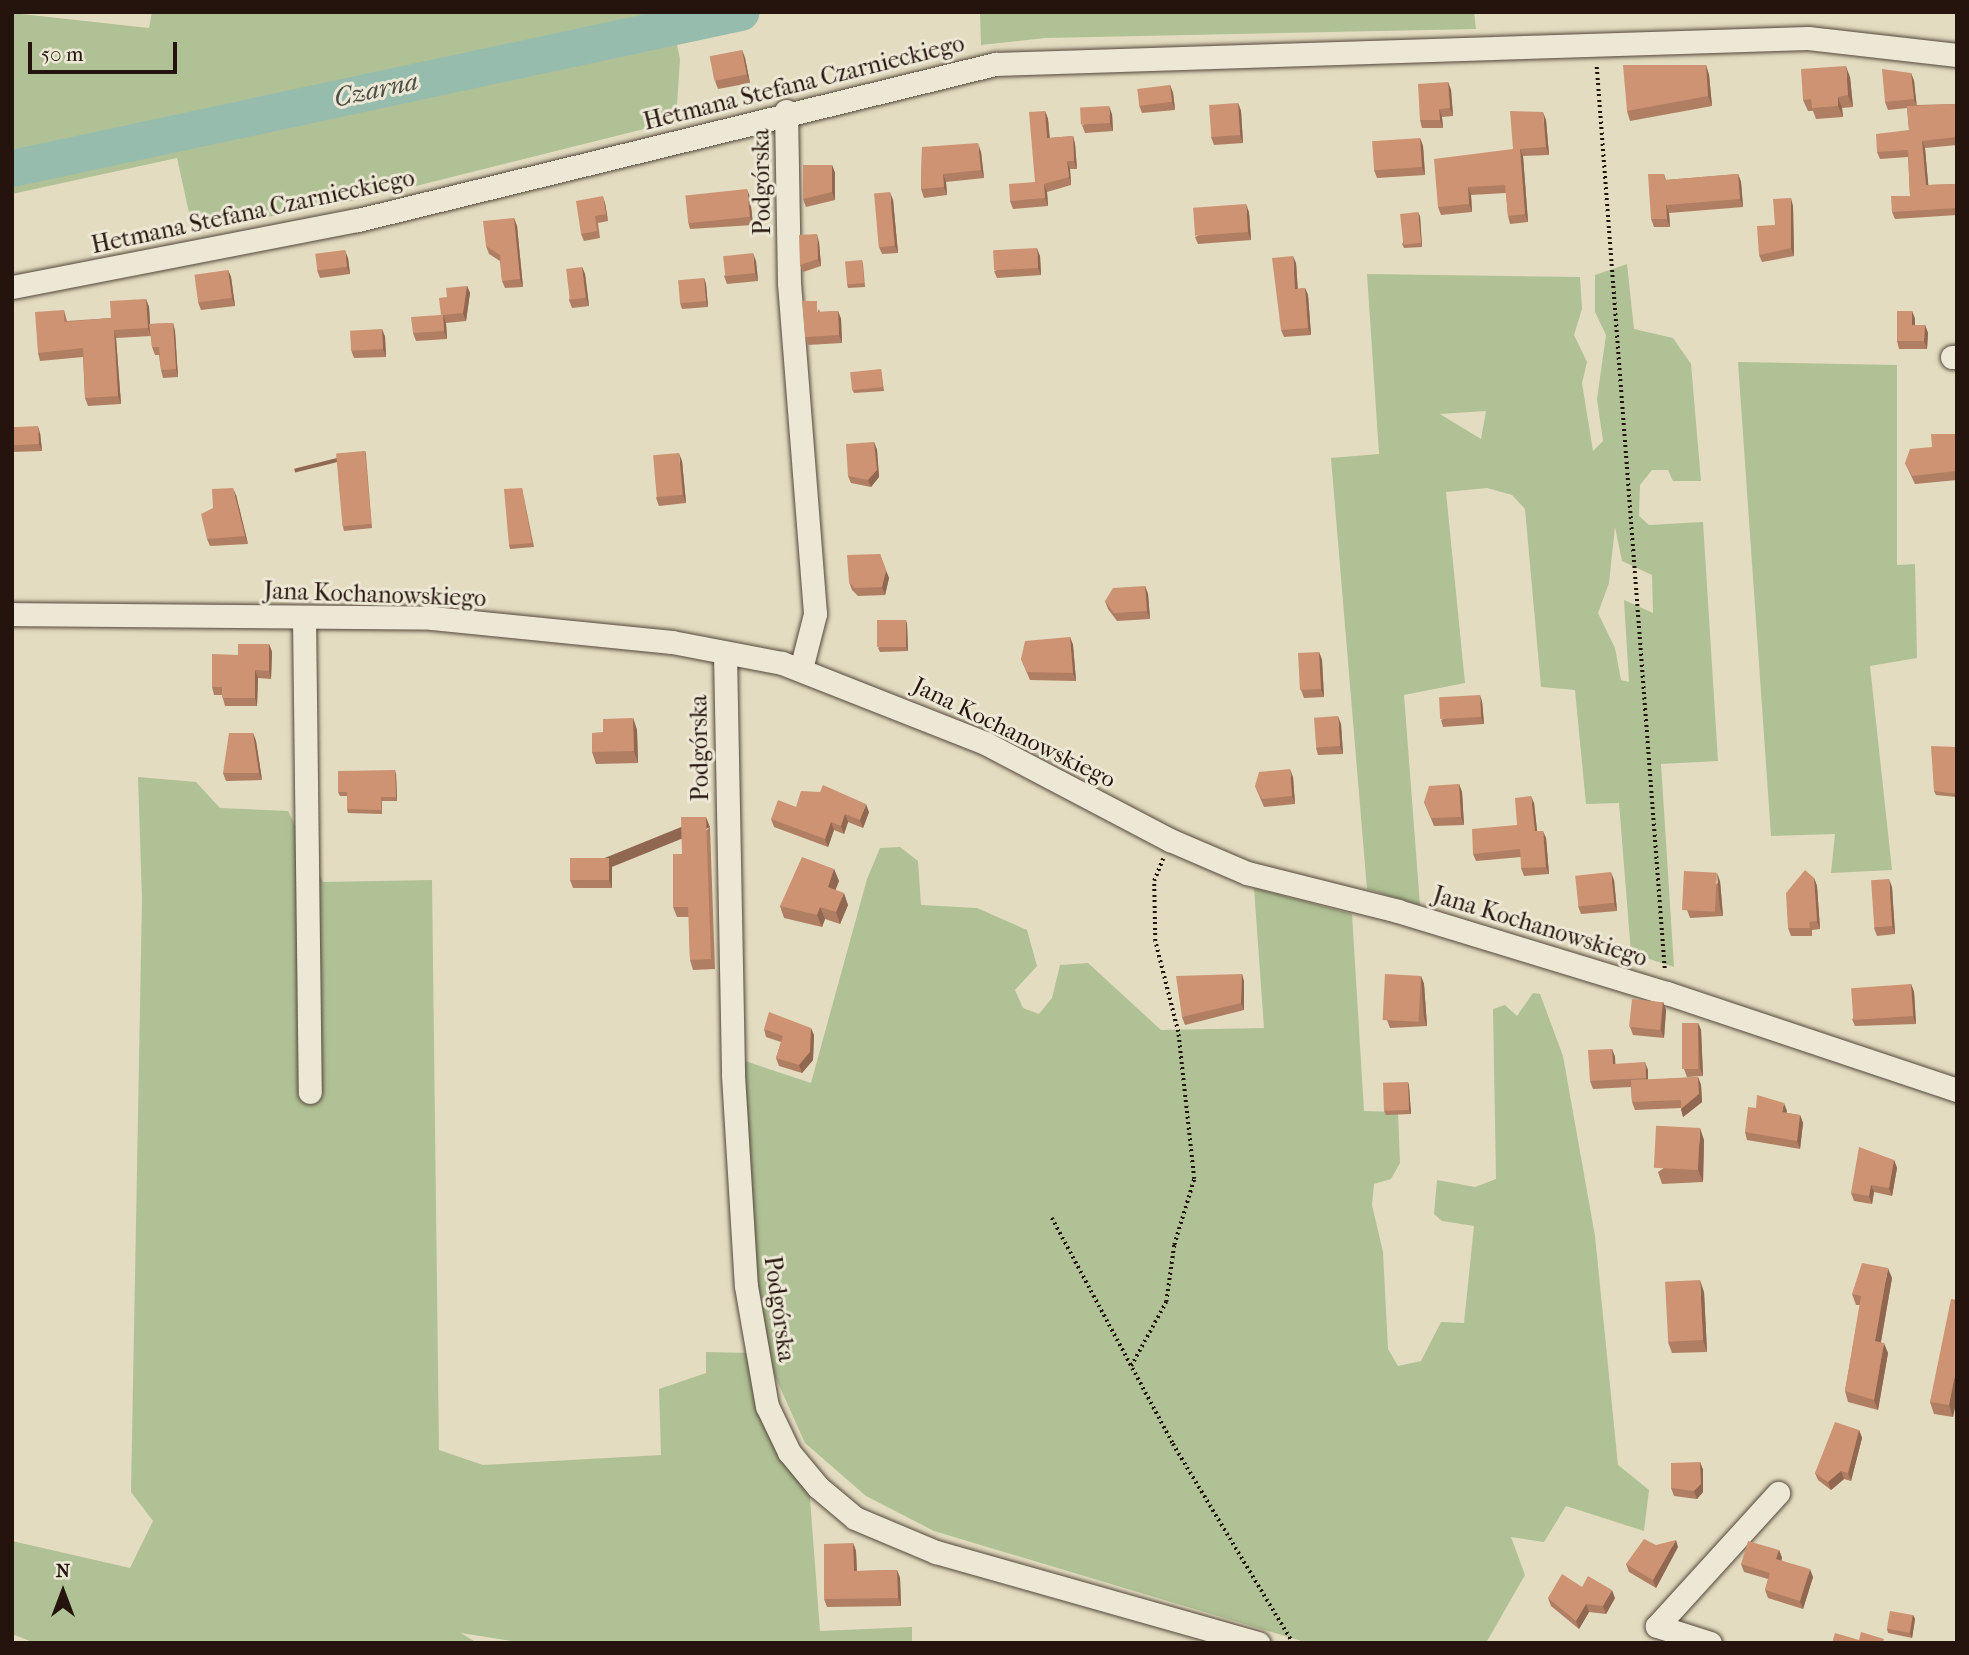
<!DOCTYPE html>
<meta charset="utf-8">
<style>
body{margin:0}
#map{position:relative;width:1969px;height:1655px;overflow:hidden;background:#e3dcc0;font-family:"IM FELL French Canon",serif}
div>[style]{position:absolute}
[style*='--x']{left:calc(var(--x)*1px);top:calc(var(--y)*1px);width:calc(var(--w)*1px);rotate:calc(var(--a)*1deg)}
.green>*{inset:0;background:#b0c195}
.river>*{height:37px;margin:-18.5px;padding:0 18.5px;transform-origin:18.5px;border-radius:18.5px;background:#96bcae}
.path>*{height:3.5px;margin-top:-1.75px;transform-origin:0;background:repeating-linear-gradient(90deg,#24140d 0 2px,transparent 0 5.5px)}
.roads{filter:drop-shadow(0 0 2px #54463a) drop-shadow(0 0 2px #54463a)}
.minor>*{height:23px;margin:-11.5px;padding:0 11.5px;transform-origin:11.5px;border-radius:11.5px;background:#ede8d6}
.wall>*{inset:0;background:#b07e63}
.shaded-wall>*{inset:0;background:#906750;transform-origin:0 0}
.building>*{inset:0;background:#cd9373;transform-origin:0 0}
span{translate:-50% -50%;white-space:nowrap;text-align:center;line-height:1.15;-webkit-text-stroke:6px #ede8d6;paint-order:stroke}
.street-label{font-size:24px;color:#24140d}
.water-label{font-size:26px;color:#4c4f45;font-style:italic}
.frame{position:absolute;inset:0;border:14px solid #24140d;pointer-events:none}
.north{position:absolute;left:28px;top:1557px;width:70px;height:70px;-webkit-text-stroke:5px #ede8d6;paint-order:stroke;rotate:0deg;font-size:19px;font-weight:700;line-height:28px;text-align:center;color:#24140d}
.north::after{content:'';display:block;margin:auto;width:24px;height:32px;background:#24140d;clip-path:polygon(50% 0,100% 100%,50% 72%,0 100%)}
.scale{position:absolute;left:28px;top:42px;width:149px;height:32px;box-sizing:border-box;border:4px solid #24140d;border-top:0;padding-left:9px;font-size:21px;line-height:24px;white-space:nowrap;color:#24140d;-webkit-text-stroke:5px #ede8d6;paint-order:stroke}
</style>
<div id="map">
<div class="green">
<div style="clip-path:polygon(152px 12px,713px 12px,171px 126px,174px 139px,674px 31px,680px 59px,676px 121px,372px 197px,193px 231px,177px 158px,12px 194px,12px 13px,149px 28px)"></div>
<div style="clip-path:polygon(980px 12px,1474px 12px,1476px 29px,1045px 38px,981px 45px)"></div>
<div style="clip-path:polygon(evenodd,1627px 264px,1634px 329px,1673px 338px,1691px 364px,1701px 481px,1673px 481px,1668px 470px,1652px 470px,1640px 485px,1639px 516px,1649px 525px,1703px 522px,1718px 761px,1661px 764px,1674px 967px,1631px 953px,1619px 803px,1586px 804px,1575px 690px,1541px 687px,1525px 509px,1512px 495px,1487px 488px,1446px 492px,1465px 683px,1404px 695px,1420px 905px,1367px 889px,1331px 458px,1379px 454px,1367px 274px,1580px 277px,1582px 309px,1574px 335px,1587px 362px,1582px 383px,1593px 451px,1603px 441px,1597px 399px,1606px 335px,1595px 312px,1595px 275px,1627px 264px,1486px 411px,1481px 439px,1440px 414px,1486px 411px,1627px 264px,1615px 527px,1622px 561px,1652px 575px,1653px 613px,1624px 600px,1629px 682px,1621px 680px,1615px 648px,1598px 613px,1609px 583px,1615px 527px)"></div>
<div style="clip-path:polygon(1738px 362px,1897px 365px,1897px 565px,1915px 564px,1917px 658px,1870px 666px,1892px 870px,1831px 873px,1835px 834px,1771px 836px)"></div>
<div style="clip-path:polygon(138px 777px,196px 782px,220px 808px,288px 811px,323px 882px,432px 880px,439px 1450px,483px 1465px,661px 1455px,659px 1389px,706px 1373px,706px 1352px,749px 1353px,808px 1472px,820px 1631px,912px 1627px,912px 1643px,525px 1643px,461px 1633px,477px 1643px,35px 1643px,12px 1634px,12px 1541px,130px 1568px,153px 1521px,131px 1492px,142px 899px)"></div>
<div style="clip-path:polygon(900px 847px,918px 861px,921px 905px,977px 908px,1027px 930px,1037px 966px,1015px 990px,1023px 1008px,1039px 1014px,1052px 998px,1060px 965px,1088px 963px,1161px 1030px,1264px 1028px,1254px 888px,1352px 914px,1364px 1111px,1398px 1112px,1400px 1163px,1391px 1179px,1374px 1184px,1372px 1205px,1383px 1252px,1388px 1349px,1398px 1366px,1421px 1361px,1441px 1322px,1464px 1323px,1474px 1226px,1442px 1221px,1434px 1214px,1437px 1180px,1475px 1187px,1496px 1179px,1493px 1009px,1505px 1005px,1517px 1016px,1533px 993px,1540px 994px,1563px 1056px,1595px 1236px,1618px 1465px,1649px 1490px,1644px 1531px,1566px 1506px,1544px 1542px,1511px 1537px,1525px 1575px,1486px 1643px,1308px 1643px,934px 1531px,866px 1496px,805px 1443px,761px 1345px,739px 1059px,811px 1083px,867px 879px,880px 848px)"></div>
</div>
<div class="river">
<div style="--x:12;--y:168;--w:745;--a:-12.09"></div>
</div>
<div class="path">
<div style="--x:1597;--y:67;--w:906;--a:85.69"></div>
<div style="--x:1052;--y:1218;--w:256;--a:61.8"></div>
<div style="--x:1173;--y:1444;--w:232;--a:58.9"></div>
<div style="--x:1131;--y:1366;--w:73;--a:-61.3"></div>
<div style="--x:1166;--y:1302;--w:58;--a:-82"></div>
<div style="--x:1174;--y:1245;--w:69;--a:-73.1"></div>
<div style="--x:1194;--y:1179;--w:148;--a:-96.2"></div>
<div style="--x:1178;--y:1032;--w:94;--a:-104.2"></div>
<div style="--x:1155;--y:941;--w:60;--a:-91"></div>
<div style="--x:1154;--y:881;--w:24;--a:-68"></div>
</div>
<div class="roads">
<div class="minor">
<div style="--x:786;--y:111;--w:172;--a:89"></div>
<div style="--x:789;--y:283;--w:332;--a:85.5"></div>
<div style="--x:815;--y:614;--w:57;--a:104.3"></div>
<div style="--x:12;--y:287;--w:352;--a:-11"></div>
<div style="--x:358;--y:220;--w:656;--a:-13.76"></div>
<div style="--x:995;--y:64;--w:813;--a:-1.83"></div>
<div style="--x:1808;--y:38;--w:150;--a:6.5"></div>
<div style="--x:1952;--y:357;--w:5;--a:0"></div>
<div style="--x:12;--y:614;--w:420;--a:0.5"></div>
<div style="--x:432;--y:618;--w:241;--a:5.7"></div>
<div style="--x:672;--y:642;--w:112;--a:10.8"></div>
<div style="--x:782;--y:663;--w:218;--a:21.5"></div>
<div style="--x:985;--y:743;--w:209;--a:27.7"></div>
<div style="--x:1170;--y:840;--w:84;--a:23.2"></div>
<div style="--x:1247;--y:873;--w:156;--a:14.1"></div>
<div style="--x:1398;--y:911;--w:281;--a:17"></div>
<div style="--x:1667;--y:993;--w:306;--a:18.5"></div>
<div style="--x:304;--y:617;--w:475;--a:89.3"></div>
<div style="--x:725;--y:653;--w:422;--a:88.9"></div>
<div style="--x:733;--y:1075;--w:211;--a:86.5"></div>
<div style="--x:746;--y:1286;--w:122;--a:80.1"></div>
<div style="--x:767;--y:1406;--w:51;--a:64.4"></div>
<div style="--x:789;--y:1452;--w:45;--a:50.4"></div>
<div style="--x:818;--y:1487;--w:48;--a:40"></div>
<div style="--x:855;--y:1518;--w:88;--a:22.8"></div>
<div style="--x:936;--y:1552;--w:335;--a:15.8"></div>
<div style="--x:1710;--y:1643;--w:56;--a:-162.2"></div>
<div style="--x:1657;--y:1626;--w:180;--a:-47.7"></div>
</div>
</div>
<div class="wall">
<div style="clip-path:polygon(742px 50px,745px 58px,750px 83px,718px 89px,715px 81px)"></div>
<div style="clip-path:polygon(1706px 65px,1709px 75px,1712px 106px,1630px 121px,1627px 111px)"></div>
<div style="clip-path:polygon(1911px 73px,1914px 81px,1916px 105px,1957px 104px,1957px 145px,1925px 148px,1928px 185px,1957px 184px,1957px 215px,1895px 219px,1892px 212px,1910px 196px,1908px 157px,1880px 159px,1877px 152px,1909px 130px,1907px 108px,1888px 110px,1885px 102px)"></div>
<div style="clip-path:polygon(1850px 77px,1853px 107px,1842px 108px,1843px 117px,1816px 119px,1813px 111px,1808px 111px,1803px 100px)"></div>
<div style="clip-path:polygon(1448px 82px,1451px 90px,1453px 116px,1442px 117px,1443px 128px,1422px 128px,1420px 120px)"></div>
<div style="clip-path:polygon(1170px 85px,1173px 93px,1175px 110px,1142px 113px,1139px 105px)"></div>
<div style="clip-path:polygon(1238px 103px,1241px 111px,1243px 143px,1214px 145px,1211px 137px)"></div>
<div style="clip-path:polygon(1045px 111px,1048px 119px,1050px 138px,1073px 136px,1075px 144px,1077px 169px,1070px 169px,1071px 185px,1047px 192px,1048px 206px,1013px 209px,1010px 201px,1035px 182px)"></div>
<div style="clip-path:polygon(1112px 114px,1113px 131px,1085px 133px,1082px 125px)"></div>
<div style="clip-path:polygon(1546px 120px,1549px 155px,1523px 156px,1528px 222px,1510px 224px,1508px 216px,1506px 193px,1471px 195px,1472px 212px,1441px 215px,1438px 207px,1513px 149px)"></div>
<div style="clip-path:polygon(1420px 138px,1423px 146px,1425px 175px,1377px 178px,1374px 170px)"></div>
<div style="clip-path:polygon(922px 147px,981px 152px,984px 178px,946px 182px,947px 195px,924px 198px,921px 189px)"></div>
<div style="clip-path:polygon(832px 165px,835px 173px,835px 200px,806px 207px,803px 199px)"></div>
<div style="clip-path:polygon(1664px 174px,1666px 180px,1738px 174px,1741px 182px,1743px 207px,1669px 213px,1670px 227px,1654px 227px,1651px 219px)"></div>
<div style="clip-path:polygon(750px 197px,753px 225px,690px 229px,688px 221px)"></div>
<div style="clip-path:polygon(893px 200px,898px 253px,882px 254px,879px 247px)"></div>
<div style="clip-path:polygon(605px 203px,608px 221px,598px 223px,600px 238px,584px 241px,581px 234px)"></div>
<div style="clip-path:polygon(1793px 206px,1794px 256px,1762px 262px,1759px 255px)"></div>
<div style="clip-path:polygon(1249px 212px,1251px 240px,1198px 244px,1195px 237px)"></div>
<div style="clip-path:polygon(1420px 216px,1422px 247px,1404px 248px,1402px 244px)"></div>
<div style="clip-path:polygon(514px 218px,517px 226px,523px 287px,505px 288px,502px 281px,500px 261px,489px 254px,486px 246px)"></div>
<div style="clip-path:polygon(819px 242px,821px 266px,803px 272px,800px 265px)"></div>
<div style="clip-path:polygon(1040px 256px,1041px 275px,997px 278px,994px 271px)"></div>
<div style="clip-path:polygon(348px 258px,350px 274px,320px 278px,317px 270px)"></div>
<div style="clip-path:polygon(862px 260px,863px 264px,865px 287px,848px 288px,847px 284px)"></div>
<div style="clip-path:polygon(756px 261px,758px 281px,727px 284px,724px 276px)"></div>
<div style="clip-path:polygon(1296px 263px,1298px 289px,1305px 288px,1308px 295px,1311px 335px,1284px 337px,1281px 330px)"></div>
<div style="clip-path:polygon(582px 267px,585px 274px,589px 306px,572px 308px,569px 300px)"></div>
<div style="clip-path:polygon(228px 270px,231px 277px,235px 306px,201px 310px,198px 302px)"></div>
<div style="clip-path:polygon(704px 278px,706px 284px,708px 307px,682px 309px,680px 303px)"></div>
<div style="clip-path:polygon(467px 286px,470px 293px,466px 321px,446px 323px,447px 339px,416px 341px,413px 333px,441px 315px,447px 297px)"></div>
<div style="clip-path:polygon(146px 299px,149px 307px,150px 324px,173px 323px,175px 331px,178px 377px,163px 378px,161px 370px,159px 355px,155px 355px,152px 347px,151px 336px,116px 338px,121px 404px,88px 406px,85px 398px,83px 357px,40px 361px,38px 353px,64px 310px,67px 321px,111px 318px)"></div>
<div style="clip-path:polygon(819px 309px,820px 312px,838px 311px,841px 319px,842px 343px,808px 345px,805px 337px)"></div>
<div style="clip-path:polygon(1912px 311px,1915px 319px,1915px 325px,1925px 325px,1928px 333px,1927px 349px,1899px 349px,1897px 341px)"></div>
<div style="clip-path:polygon(382px 329px,385px 337px,386px 357px,354px 358px,351px 350px)"></div>
<div style="clip-path:polygon(881px 369px,884px 391px,854px 393px,852px 389px)"></div>
<div style="clip-path:polygon(12px 427px,40px 433px,42px 451px,12px 452px)"></div>
<div style="clip-path:polygon(1957px 434px,1957px 480px,1915px 484px,1905px 463px)"></div>
<div style="clip-path:polygon(874px 442px,877px 450px,879px 477px,871px 487px,851px 483px,848px 476px)"></div>
<div style="clip-path:polygon(365px 451px,366px 455px,372px 528px,344px 531px,343px 527px)"></div>
<div style="clip-path:polygon(682px 461px,686px 503px,659px 506px,656px 498px)"></div>
<div style="clip-path:polygon(522px 488px,534px 547px,510px 549px,509px 545px)"></div>
<div style="clip-path:polygon(236px 495px,248px 544px,210px 546px,207px 539px,213px 508px)"></div>
<div style="clip-path:polygon(880px 554px,889px 578px,885px 595px,858px 596px,852px 590px,849px 582px)"></div>
<div style="clip-path:polygon(1145px 586px,1148px 594px,1150px 619px,1117px 621px,1108px 609px,1105px 601px)"></div>
<div style="clip-path:polygon(907px 624px,908px 651px,880px 652px,878px 648px)"></div>
<div style="clip-path:polygon(1070px 637px,1073px 645px,1076px 681px,1030px 680px,1021px 659px)"></div>
<div style="clip-path:polygon(269px 644px,272px 652px,271px 679px,258px 678px,257px 706px,225px 706px,222px 695px,214px 695px,212px 687px,238px 655px)"></div>
<div style="clip-path:polygon(1319px 652px,1322px 660px,1324px 697px,1304px 698px,1301px 690px)"></div>
<div style="clip-path:polygon(1482px 701px,1484px 724px,1443px 727px,1441px 720px)"></div>
<div style="clip-path:polygon(633px 718px,637px 730px,638px 763px,596px 764px,592px 752px,603px 732px)"></div>
<div style="clip-path:polygon(1341px 724px,1343px 754px,1318px 755px,1316px 748px)"></div>
<div style="clip-path:polygon(253px 733px,256px 741px,262px 780px,226px 781px,223px 773px)"></div>
<div style="clip-path:polygon(1957px 747px,1957px 797px,1936px 795px,1934px 791px)"></div>
<div style="clip-path:polygon(396px 774px,397px 801px,382px 801px,382px 814px,348px 813px,347px 809px,347px 796px,340px 796px,338px 792px)"></div>
<div style="clip-path:polygon(1293px 777px,1295px 804px,1264px 807px,1255px 786px)"></div>
<div style="clip-path:polygon(1459px 784px,1462px 792px,1464px 825px,1434px 826px,1424px 802px)"></div>
<div style="clip-path:polygon(1534px 803px,1537px 831px,1546px 838px,1549px 874px,1524px 876px,1521px 868px,1521px 857px,1476px 861px,1473px 854px,1517px 825px)"></div>
<div style="clip-path:polygon(796px 807px,869px 812px,863px 828px,848px 822px,844px 834px,834px 830px,828px 847px,774px 827px,771px 819px)"></div>
<div style="clip-path:polygon(710px 827px,715px 969px,693px 970px,690px 960px,689px 917px,677px 917px,673px 907px,682px 854px)"></div>
<div style="clip-path:polygon(612px 866px,612px 888px,573px 888px,570px 880px)"></div>
<div style="clip-path:polygon(834px 869px,839px 881px,835px 890px,848px 905px,840px 924px,825px 919px,822px 927px,784px 918px,780px 906px)"></div>
<div style="clip-path:polygon(1814px 878px,1817px 886px,1820px 929px,1812px 930px,1812px 936px,1791px 936px,1788px 928px)"></div>
<div style="clip-path:polygon(1614px 880px,1617px 911px,1581px 914px,1578px 906px)"></div>
<div style="clip-path:polygon(1720px 881px,1723px 916px,1690px 918px,1687px 910px)"></div>
<div style="clip-path:polygon(1892px 887px,1895px 934px,1877px 936px,1874px 928px)"></div>
<div style="clip-path:polygon(1242px 974px,1244px 982px,1244px 1010px,1185px 1025px,1182px 1017px)"></div>
<div style="clip-path:polygon(1421px 976px,1424px 984px,1427px 1026px,1390px 1028px,1387px 1020px)"></div>
<div style="clip-path:polygon(1911px 984px,1914px 992px,1916px 1024px,1855px 1026px,1852px 1019px)"></div>
<div style="clip-path:polygon(1663px 1002px,1666px 1010px,1664px 1038px,1633px 1035px,1630px 1027px)"></div>
<div style="clip-path:polygon(1698px 1023px,1701px 1030px,1703px 1076px,1687px 1077px,1684px 1069px)"></div>
<div style="clip-path:polygon(764px 1029px,814px 1035px,813px 1060px,802px 1073px,779px 1066px,776px 1058px,781px 1042px,766px 1037px)"></div>
<div style="clip-path:polygon(1612px 1049px,1615px 1057px,1615px 1064px,1648px 1070px,1648px 1080px,1698px 1077px,1701px 1085px,1702px 1102px,1683px 1117px,1681px 1108px,1635px 1110px,1632px 1102px,1631px 1087px,1593px 1089px,1590px 1081px)"></div>
<div style="clip-path:polygon(1408px 1082px,1409px 1086px,1411px 1114px,1386px 1115px,1384px 1111px)"></div>
<div style="clip-path:polygon(1787px 1111px,1786px 1113px,1800px 1115px,1803px 1123px,1800px 1149px,1747px 1140px,1745px 1132px)"></div>
<div style="clip-path:polygon(1704px 1140px,1703px 1182px,1662px 1184px,1658px 1172px)"></div>
<div style="clip-path:polygon(1894px 1160px,1897px 1168px,1892px 1196px,1874px 1192px,1872px 1204px,1854px 1201px,1851px 1193px)"></div>
<div style="clip-path:polygon(1892px 1278px,1881px 1342px,1888px 1353px,1878px 1410px,1848px 1402px,1845px 1391px,1860px 1305px,1856px 1305px,1852px 1294px)"></div>
<div style="clip-path:polygon(1704px 1292px,1707px 1352px,1672px 1353px,1668px 1342px)"></div>
<div style="clip-path:polygon(1957px 1300px,1953px 1417px,1934px 1414px,1930px 1402px)"></div>
<div style="clip-path:polygon(1859px 1430px,1862px 1438px,1851px 1481px,1844px 1479px,1831px 1490px,1818px 1480px,1815px 1473px)"></div>
<div style="clip-path:polygon(1700px 1462px,1703px 1470px,1703px 1492px,1697px 1499px,1674px 1496px,1671px 1488px)"></div>
<div style="clip-path:polygon(853px 1543px,856px 1551px,857px 1571px,897px 1570px,900px 1578px,901px 1606px,827px 1607px,824px 1599px)"></div>
<div style="clip-path:polygon(1656px 1545px,1678px 1547px,1656px 1588px,1629px 1572px,1626px 1564px)"></div>
<div style="clip-path:polygon(1779px 1550px,1782px 1558px,1781px 1560px,1813px 1577px,1803px 1609px,1768px 1598px,1765px 1590px,1768px 1579px,1744px 1572px,1741px 1564px)"></div>
<div style="clip-path:polygon(1582px 1587px,1615px 1598px,1606px 1614px,1589px 1612px,1579px 1629px,1551px 1606px,1548px 1598px)"></div>
<div style="clip-path:polygon(1913px 1615px,1915px 1619px,1912px 1638px,1888px 1633px,1887px 1629px)"></div>
</div>
<div class="shaded-wall">
<div style="clip-path:polygon(742px 50px,745px 58px,750px 83px,747px 75px)"></div>
<div style="clip-path:polygon(1706px 65px,1709px 75px,1712px 106px,1708px 96px)"></div>
<div style="clip-path:polygon(1846px 66px,1850px 77px,1853px 107px,1848px 95px)"></div>
<div style="clip-path:polygon(1911px 73px,1914px 81px,1917px 107px,1914px 99px)"></div>
<div style="clip-path:polygon(1448px 82px,1451px 90px,1453px 116px,1450px 108px)"></div>
<div style="clip-path:polygon(1170px 85px,1173px 93px,1175px 110px,1172px 102px)"></div>
<div style="clip-path:polygon(1838px 97px,1842px 108px,1843px 117px,1838px 106px)"></div>
<div style="clip-path:polygon(1238px 103px,1241px 111px,1243px 143px,1240px 135px)"></div>
<div style="clip-path:polygon(1109px 106px,1112px 114px,1113px 131px,1110px 123px)"></div>
<div style="clip-path:polygon(1439px 109px,1442px 117px,1443px 128px,1440px 120px)"></div>
<div style="clip-path:polygon(1045px 111px,1048px 119px,1050px 146px,1047px 138px)"></div>
<div style="clip-path:polygon(1543px 112px,1546px 120px,1549px 155px,1546px 147px)"></div>
<div style="clip-path:polygon(1073px 136px,1075px 144px,1077px 169px,1074px 161px)"></div>
<div style="clip-path:polygon(1420px 138px,1423px 146px,1425px 175px,1422px 167px)"></div>
<div style="clip-path:polygon(1922px 141px,1925px 148px,1929px 192px,1926px 185px)"></div>
<div style="clip-path:polygon(978px 143px,981px 152px,984px 178px,981px 170px)"></div>
<div style="clip-path:polygon(1520px 149px,1523px 156px,1528px 222px,1525px 214px)"></div>
<div style="clip-path:polygon(1067px 161px,1070px 169px,1071px 185px,1069px 177px)"></div>
<div style="clip-path:polygon(832px 165px,835px 173px,835px 200px,832px 192px)"></div>
<div style="clip-path:polygon(943px 174px,946px 182px,947px 195px,944px 187px)"></div>
<div style="clip-path:polygon(1738px 174px,1741px 182px,1743px 207px,1740px 199px)"></div>
<div style="clip-path:polygon(1044px 184px,1047px 192px,1048px 206px,1045px 198px)"></div>
<div style="clip-path:polygon(1468px 187px,1471px 195px,1472px 212px,1469px 204px)"></div>
<div style="clip-path:polygon(747px 189px,750px 197px,753px 225px,750px 217px)"></div>
<div style="clip-path:polygon(890px 192px,893px 200px,898px 253px,895px 246px)"></div>
<div style="clip-path:polygon(603px 196px,605px 203px,608px 221px,606px 214px)"></div>
<div style="clip-path:polygon(1791px 198px,1793px 206px,1794px 256px,1791px 248px)"></div>
<div style="clip-path:polygon(1246px 204px,1249px 212px,1251px 240px,1248px 232px)"></div>
<div style="clip-path:polygon(1666px 205px,1669px 213px,1670px 227px,1667px 219px)"></div>
<div style="clip-path:polygon(1418px 212px,1420px 216px,1422px 247px,1421px 243px)"></div>
<div style="clip-path:polygon(514px 218px,517px 226px,523px 287px,520px 279px)"></div>
<div style="clip-path:polygon(817px 234px,819px 242px,821px 266px,818px 259px)"></div>
<div style="clip-path:polygon(1037px 248px,1040px 256px,1041px 275px,1038px 268px)"></div>
<div style="clip-path:polygon(345px 250px,348px 258px,350px 274px,347px 267px)"></div>
<div style="clip-path:polygon(753px 253px,756px 261px,758px 281px,755px 273px)"></div>
<div style="clip-path:polygon(1293px 256px,1296px 263px,1298px 296px,1295px 289px)"></div>
<div style="clip-path:polygon(582px 267px,585px 274px,589px 306px,586px 298px)"></div>
<div style="clip-path:polygon(228px 270px,231px 277px,235px 306px,232px 298px)"></div>
<div style="clip-path:polygon(704px 278px,706px 284px,708px 307px,706px 301px)"></div>
<div style="clip-path:polygon(467px 286px,470px 293px,466px 321px,463px 313px)"></div>
<div style="clip-path:polygon(1305px 288px,1308px 295px,1311px 335px,1308px 328px)"></div>
<div style="clip-path:polygon(146px 299px,149px 307px,151px 336px,148px 328px)"></div>
<div style="clip-path:polygon(838px 311px,841px 319px,842px 343px,839px 335px)"></div>
<div style="clip-path:polygon(1912px 311px,1915px 319px,1915px 333px,1912px 325px)"></div>
<div style="clip-path:polygon(443px 315px,446px 323px,447px 339px,444px 331px)"></div>
<div style="clip-path:polygon(173px 323px,175px 331px,178px 377px,176px 369px)"></div>
<div style="clip-path:polygon(1925px 325px,1928px 333px,1927px 349px,1924px 341px)"></div>
<div style="clip-path:polygon(382px 329px,385px 337px,386px 357px,383px 349px)"></div>
<div style="clip-path:polygon(114px 330px,116px 338px,121px 404px,118px 396px)"></div>
<div style="clip-path:polygon(38px 426px,40px 433px,42px 451px,39px 444px)"></div>
<div style="clip-path:polygon(874px 442px,877px 450px,879px 477px,871px 487px,868px 480px)"></div>
<div style="left:365px;top:451px;width:4px;height:73px;rotate:76deg"></div>
<div style="clip-path:polygon(679px 453px,682px 461px,686px 503px,683px 495px)"></div>
<div style="clip-path:polygon(233px 488px,236px 495px,248px 544px,245px 536px)"></div>
<div style="clip-path:polygon(886px 571px,889px 578px,885px 595px,882px 587px)"></div>
<div style="clip-path:polygon(1145px 586px,1148px 594px,1150px 619px,1147px 611px)"></div>
<div style="clip-path:polygon(906px 620px,907px 624px,908px 651px,906px 647px)"></div>
<div style="clip-path:polygon(1070px 637px,1073px 645px,1076px 681px,1073px 673px)"></div>
<div style="clip-path:polygon(269px 644px,272px 652px,271px 679px,269px 671px)"></div>
<div style="clip-path:polygon(1319px 652px,1322px 660px,1324px 697px,1321px 689px)"></div>
<div style="clip-path:polygon(255px 670px,258px 678px,257px 706px,255px 698px)"></div>
<div style="clip-path:polygon(1480px 695px,1482px 701px,1484px 724px,1481px 717px)"></div>
<div style="clip-path:polygon(1338px 716px,1341px 724px,1343px 754px,1340px 746px)"></div>
<div style="clip-path:polygon(633px 718px,637px 730px,638px 763px,634px 751px)"></div>
<div style="clip-path:polygon(253px 733px,256px 741px,262px 780px,259px 773px)"></div>
<div style="clip-path:polygon(1290px 769px,1293px 777px,1295px 804px,1292px 796px)"></div>
<div style="clip-path:polygon(395px 770px,396px 774px,397px 801px,396px 797px)"></div>
<div style="clip-path:polygon(1459px 784px,1462px 792px,1464px 825px,1461px 817px)"></div>
<div style="clip-path:polygon(1531px 796px,1534px 803px,1538px 839px,1535px 831px)"></div>
<div style="clip-path:polygon(866px 804px,869px 812px,863px 828px,860px 820px)"></div>
<div style="clip-path:polygon(845px 814px,848px 822px,844px 834px,841px 826px)"></div>
<div style="left:706px;top:817px;width:11px;height:142px;rotate:68deg"></div>
<div style="clip-path:polygon(831px 822px,834px 830px,828px 847px,825px 839px)"></div>
<div style="clip-path:polygon(1543px 831px,1546px 838px,1549px 874px,1546px 867px)"></div>
<div style="clip-path:polygon(609px 858px,612px 866px,612px 888px,609px 880px)"></div>
<div style="clip-path:polygon(834px 869px,839px 881px,832px 899px,828px 887px)"></div>
<div style="clip-path:polygon(1611px 872px,1614px 880px,1617px 911px,1614px 903px)"></div>
<div style="clip-path:polygon(1717px 873px,1720px 881px,1723px 916px,1720px 908px)"></div>
<div style="clip-path:polygon(1814px 878px,1817px 886px,1820px 929px,1817px 921px)"></div>
<div style="clip-path:polygon(1889px 879px,1892px 887px,1895px 934px,1892px 926px)"></div>
<div style="clip-path:polygon(844px 893px,848px 905px,840px 924px,836px 912px)"></div>
<div style="clip-path:polygon(820px 907px,825px 919px,822px 927px,817px 915px)"></div>
<div style="clip-path:polygon(1242px 974px,1244px 982px,1244px 1010px,1241px 1003px)"></div>
<div style="clip-path:polygon(1421px 976px,1424px 984px,1427px 1026px,1424px 1018px)"></div>
<div style="clip-path:polygon(1911px 984px,1914px 992px,1916px 1024px,1913px 1016px)"></div>
<div style="clip-path:polygon(1663px 1002px,1666px 1010px,1664px 1038px,1661px 1030px)"></div>
<div style="clip-path:polygon(1698px 1023px,1701px 1030px,1703px 1076px,1700px 1068px)"></div>
<div style="clip-path:polygon(811px 1028px,814px 1035px,813px 1060px,802px 1073px,799px 1065px)"></div>
<div style="clip-path:polygon(1612px 1049px,1615px 1057px,1616px 1072px,1613px 1064px)"></div>
<div style="clip-path:polygon(1645px 1062px,1648px 1070px,1648px 1085px,1646px 1078px)"></div>
<div style="clip-path:polygon(1698px 1077px,1701px 1085px,1702px 1102px,1683px 1117px,1681px 1109px)"></div>
<div style="clip-path:polygon(1408px 1082px,1409px 1086px,1411px 1114px,1409px 1110px)"></div>
<div style="clip-path:polygon(1784px 1103px,1787px 1111px,1785px 1120px,1782px 1112px)"></div>
<div style="clip-path:polygon(1800px 1115px,1803px 1123px,1800px 1149px,1797px 1141px)"></div>
<div style="clip-path:polygon(1700px 1128px,1704px 1140px,1703px 1182px,1698px 1170px)"></div>
<div style="clip-path:polygon(1894px 1160px,1897px 1168px,1892px 1196px,1889px 1188px)"></div>
<div style="clip-path:polygon(1871px 1185px,1874px 1192px,1872px 1204px,1869px 1196px)"></div>
<div style="clip-path:polygon(1888px 1268px,1892px 1278px,1879px 1352px,1875px 1341px)"></div>
<div style="clip-path:polygon(1700px 1280px,1704px 1292px,1707px 1352px,1703px 1340px)"></div>
<div style="clip-path:polygon(1884px 1343px,1888px 1353px,1878px 1410px,1874px 1400px)"></div>
<div style="clip-path:polygon(1957px 1365px,1957px 1399px,1953px 1417px,1949px 1405px)"></div>
<div style="clip-path:polygon(1859px 1430px,1862px 1438px,1851px 1481px,1848px 1473px)"></div>
<div style="clip-path:polygon(1700px 1462px,1703px 1470px,1703px 1492px,1697px 1499px,1694px 1491px)"></div>
<div style="clip-path:polygon(1841px 1471px,1844px 1479px,1831px 1490px,1828px 1482px)"></div>
<div style="clip-path:polygon(1676px 1540px,1678px 1547px,1656px 1588px,1653px 1580px)"></div>
<div style="clip-path:polygon(853px 1543px,856px 1551px,857px 1579px,854px 1571px)"></div>
<div style="clip-path:polygon(1779px 1550px,1782px 1558px,1779px 1567px,1776px 1559px)"></div>
<div style="clip-path:polygon(1810px 1569px,1813px 1577px,1803px 1609px,1800px 1601px)"></div>
<div style="clip-path:polygon(897px 1570px,900px 1578px,901px 1606px,898px 1598px)"></div>
<div style="clip-path:polygon(1612px 1590px,1615px 1598px,1606px 1614px,1603px 1606px)"></div>
<div style="clip-path:polygon(1586px 1604px,1589px 1612px,1579px 1629px,1576px 1621px)"></div>
<div style="clip-path:polygon(1913px 1615px,1915px 1619px,1912px 1638px,1910px 1634px)"></div>
</div>
<div class="building">
<div style="left:742px;top:50px;width:25px;height:33px;rotate:79deg"></div>
<div style="clip-path:polygon(1623px 65px,1706px 65px,1708px 96px,1627px 111px)"></div>
<div style="clip-path:polygon(1846px 66px,1848px 95px,1838px 97px,1838px 106px,1812px 108px,1811px 99px,1803px 100px,1801px 69px)"></div>
<div style="clip-path:polygon(1882px 69px,1911px 73px,1914px 99px,1885px 102px)"></div>
<div style="clip-path:polygon(1448px 82px,1450px 108px,1439px 109px,1440px 120px,1420px 120px,1418px 84px)"></div>
<div style="left:1170px;top:85px;width:17px;height:33px;rotate:83deg"></div>
<div style="left:1238px;top:103px;width:32px;height:29px;rotate:86deg"></div>
<div style="clip-path:polygon(1957px 104px,1957px 137px,1922px 141px,1926px 185px,1957px 184px,1957px 208px,1892px 212px,1891px 196px,1910px 196px,1908px 150px,1877px 152px,1876px 134px,1909px 130px,1907px 106px)"></div>
<div style="left:1109px;top:106px;width:17px;height:29px;rotate:87deg"></div>
<div style="clip-path:polygon(1045px 111px,1047px 138px,1073px 136px,1074px 161px,1067px 161px,1069px 177px,1044px 184px,1045px 198px,1010px 201px,1009px 184px,1035px 182px,1029px 112px)"></div>
<div style="clip-path:polygon(1510px 111px,1543px 112px,1546px 147px,1520px 149px,1525px 214px,1508px 216px,1505px 185px,1468px 187px,1469px 204px,1438px 207px,1434px 159px,1513px 149px)"></div>
<div style="left:1420px;top:138px;width:29px;height:48px;rotate:86deg"></div>
<div style="clip-path:polygon(978px 143px,981px 170px,943px 174px,944px 187px,921px 189px,922px 147px)"></div>
<div style="clip-path:polygon(803px 165px,832px 165px,832px 192px,803px 199px)"></div>
<div style="clip-path:polygon(1648px 174px,1664px 174px,1665px 180px,1738px 174px,1740px 199px,1666px 205px,1667px 219px,1651px 219px)"></div>
<div style="left:747px;top:189px;width:28px;height:62px;rotate:84deg"></div>
<div style="left:890px;top:192px;width:54px;height:16px;rotate:85deg"></div>
<div style="clip-path:polygon(603px 196px,606px 214px,595px 216px,597px 231px,581px 234px,576px 201px)"></div>
<div style="clip-path:polygon(1791px 198px,1791px 248px,1759px 255px,1757px 226px,1775px 225px,1773px 199px)"></div>
<div style="left:1246px;top:204px;width:28px;height:53px;rotate:86deg"></div>
<div style="left:1418px;top:212px;width:31px;height:18px;rotate:84deg"></div>
<div style="clip-path:polygon(514px 218px,520px 279px,502px 281px,500px 255px,486px 246px,483px 221px)"></div>
<div style="clip-path:polygon(817px 234px,818px 259px,800px 265px,799px 235px)"></div>
<div style="left:1037px;top:248px;width:20px;height:44px;rotate:87deg"></div>
<div style="left:345px;top:250px;width:17px;height:30px;rotate:83deg"></div>
<div style="left:753px;top:253px;width:20px;height:30px;rotate:84deg"></div>
<div style="clip-path:polygon(1293px 256px,1295px 289px,1305px 288px,1308px 328px,1281px 330px,1272px 258px)"></div>
<div style="left:862px;top:260px;width:23px;height:17px;rotate:85deg"></div>
<div style="left:582px;top:267px;width:31px;height:16px;rotate:83deg"></div>
<div style="left:228px;top:270px;width:28px;height:34px;rotate:82deg"></div>
<div style="clip-path:polygon(1955px 276px,1957px 276px,1957px 306px)"></div>
<div style="left:704px;top:278px;width:23px;height:26px;rotate:85deg"></div>
<div style="clip-path:polygon(467px 286px,463px 313px,443px 315px,444px 331px,413px 333px,411px 317px,441px 315px,439px 298px,447px 297px,446px 288px)"></div>
<div style="clip-path:polygon(146px 299px,148px 328px,114px 330px,118px 396px,85px 398px,83px 348px,38px 353px,35px 312px,64px 310px,64px 322px,111px 318px,110px 301px)"></div>
<div style="clip-path:polygon(802px 301px,817px 301px,817px 312px,838px 311px,839px 335px,805px 337px)"></div>
<div style="clip-path:polygon(1897px 311px,1912px 311px,1912px 325px,1925px 325px,1924px 341px,1897px 341px)"></div>
<div style="clip-path:polygon(173px 323px,176px 369px,161px 370px,159px 347px,152px 347px,149px 324px)"></div>
<div style="left:382px;top:329px;width:20px;height:32px;rotate:87deg"></div>
<div style="left:881px;top:369px;width:18px;height:31px;rotate:84deg"></div>
<div style="left:38px;top:426px;width:18px;height:26px;rotate:87deg"></div>
<div style="clip-path:polygon(1931px 434px,1957px 434px,1957px 471px,1912px 476px,1905px 463px,1910px 449px,1932px 447px)"></div>
<div style="clip-path:polygon(874px 442px,877px 470px,868px 480px,848px 476px,846px 444px)"></div>
<div style="left:365px;top:451px;width:73px;height:29px;rotate:85deg"></div>
<div style="left:679px;top:453px;width:42px;height:26px;rotate:85deg"></div>
<div style="clip-path:polygon(233px 488px,245px 536px,207px 539px,201px 514px,213px 508px,212px 489px)"></div>
<div style="clip-path:polygon(522px 488px,532px 543px,509px 545px,504px 489px)"></div>
<div style="clip-path:polygon(880px 554px,886px 571px,882px 587px,855px 588px,849px 582px,847px 555px)"></div>
<div style="clip-path:polygon(1145px 586px,1147px 611px,1114px 613px,1105px 601px,1113px 588px)"></div>
<div style="left:906px;top:620px;width:27px;height:29px;rotate:90deg"></div>
<div style="clip-path:polygon(1070px 637px,1073px 673px,1027px 672px,1021px 659px,1025px 641px)"></div>
<div style="clip-path:polygon(238px 644px,269px 644px,269px 671px,255px 670px,255px 698px,222px 698px,222px 687px,212px 687px,212px 654px,238px 655px)"></div>
<div style="left:1319px;top:652px;width:37px;height:21px;rotate:87deg"></div>
<div style="left:1480px;top:695px;width:22px;height:41px;rotate:87deg"></div>
<div style="left:1338px;top:716px;width:30px;height:24px;rotate:86deg"></div>
<div style="clip-path:polygon(633px 718px,634px 751px,592px 752px,592px 733px,603px 732px,603px 719px)"></div>
<div style="clip-path:polygon(229px 733px,253px 733px,259px 773px,223px 773px)"></div>
<div style="clip-path:polygon(1931px 746px,1957px 747px,1957px 794px,1934px 791px)"></div>
<div style="clip-path:polygon(1290px 769px,1292px 796px,1262px 799px,1255px 786px,1259px 772px)"></div>
<div style="clip-path:polygon(395px 770px,396px 797px,381px 797px,381px 810px,347px 809px,347px 792px,338px 792px,338px 771px)"></div>
<div style="clip-path:polygon(1459px 784px,1461px 817px,1431px 818px,1424px 802px,1429px 786px)"></div>
<div style="clip-path:polygon(823px 785px,866px 804px,860px 820px,845px 814px,841px 826px,831px 822px,825px 839px,771px 819px,778px 800px,796px 807px,801px 791px,820px 792px)"></div>
<div style="clip-path:polygon(1531px 796px,1535px 831px,1543px 831px,1546px 867px,1521px 868px,1520px 849px,1473px 854px,1472px 829px,1517px 825px,1515px 798px)"></div>
<div style="clip-path:polygon(681px 817px,706px 817px,711px 959px,690px 960px,688px 907px,673px 907px,673px 854px,682px 854px)"></div>
<div style="clip-path:polygon(802px 857px,834px 869px,828px 887px,844px 893px,836px 912px,820px 907px,817px 915px,780px 906px)"></div>
<div style="left:570px;top:858px;width:39px;height:22px"></div>
<div style="clip-path:polygon(1805px 870px,1814px 878px,1817px 921px,1809px 922px,1810px 928px,1788px 928px,1786px 893px)"></div>
<div style="left:1684px;top:871px;width:33px;height:39px;rotate:3deg"></div>
<div style="left:1611px;top:872px;width:31px;height:36px;rotate:84deg"></div>
<div style="left:1889px;top:879px;width:47px;height:18px;rotate:86deg"></div>
<div style="clip-path:polygon(1242px 974px,1241px 1003px,1182px 1017px,1176px 976px)"></div>
<div style="left:1385px;top:974px;width:36px;height:46px;rotate:3deg"></div>
<div style="left:1911px;top:984px;width:32px;height:60px;rotate:86deg"></div>
<div style="left:1632px;top:999px;width:31px;height:28px;rotate:6deg"></div>
<div style="clip-path:polygon(769px 1012px,811px 1028px,810px 1052px,799px 1065px,776px 1058px,783px 1036px,764px 1029px)"></div>
<div style="left:1682px;top:1023px;width:16px;height:46px"></div>
<div style="clip-path:polygon(1612px 1049px,1613px 1064px,1645px 1062px,1646px 1078px,1590px 1081px,1588px 1050px)"></div>
<div style="clip-path:polygon(1698px 1077px,1699px 1094px,1681px 1109px,1681px 1100px,1632px 1102px,1631px 1080px)"></div>
<div style="left:1408px;top:1082px;width:28px;height:25px;rotate:88deg"></div>
<div style="clip-path:polygon(1757px 1095px,1784px 1103px,1782px 1112px,1800px 1115px,1797px 1141px,1745px 1132px,1748px 1107px,1756px 1108px)"></div>
<div style="left:1700px;top:1128px;width:42px;height:44px;rotate:93deg"></div>
<div style="clip-path:polygon(1859px 1147px,1894px 1160px,1889px 1188px,1871px 1185px,1869px 1196px,1851px 1193px)"></div>
<div style="clip-path:polygon(1862px 1263px,1888px 1268px,1875px 1341px,1884px 1343px,1874px 1400px,1845px 1391px,1861px 1296px,1852px 1294px)"></div>
<div style="left:1700px;top:1280px;width:60px;height:35px;rotate:87deg"></div>
<div style="clip-path:polygon(1951px 1299px,1957px 1300px,1957px 1365px,1949px 1405px,1930px 1402px)"></div>
<div style="clip-path:polygon(1835px 1422px,1859px 1430px,1848px 1473px,1841px 1471px,1828px 1482px,1815px 1473px)"></div>
<div style="clip-path:polygon(1700px 1462px,1701px 1484px,1694px 1491px,1671px 1488px,1671px 1463px)"></div>
<div style="clip-path:polygon(1644px 1539px,1656px 1545px,1676px 1540px,1653px 1580px,1626px 1564px)"></div>
<div style="clip-path:polygon(1748px 1541px,1779px 1550px,1776px 1559px,1810px 1569px,1800px 1601px,1765px 1590px,1770px 1573px,1741px 1564px)"></div>
<div style="clip-path:polygon(853px 1543px,854px 1571px,897px 1570px,898px 1598px,824px 1599px,824px 1544px)"></div>
<div style="clip-path:polygon(1562px 1574px,1582px 1587px,1588px 1576px,1612px 1590px,1603px 1606px,1586px 1604px,1576px 1621px,1548px 1598px)"></div>
<div style="left:1890px;top:1611px;width:23px;height:18px;rotate:10deg"></div>
<div style="clip-path:polygon(1861px 1632px,1884px 1639px,1883px 1643px,1832px 1643px,1835px 1633px,1859px 1640px)"></div>
</div>
<div class="street-label">
<span style="left:804px;top:83px;rotate:-14deg">Hetmana Stefana Czarnieckiego</span>
<span style="left:762px;top:182px;rotate:-91deg">Podgórska</span>
<span style="left:253px;top:212px;rotate:-12deg">Hetmana Stefana Czarnieckiego</span>
<span style="left:375px;top:595px;rotate:2deg">Jana Kochanowskiego</span>
<span style="left:1014px;top:733px;rotate:26deg">Jana Kochanowskiego</span>
<span style="left:700px;top:748px;rotate:-91deg">Podgórska</span>
<span style="left:1540px;top:927px;rotate:17deg">Jana Kochanowskiego</span>
<span style="left:779px;top:1309px;rotate:82deg">Podgórska</span>
</div>
<div class="water-label">
<span style="left:376px;top:90px;rotate:-12deg">Czarna</span>
</div>
<div class="frame"></div>
<div class="north">N</div>
<div class="scale">50 m</div>
</div>
